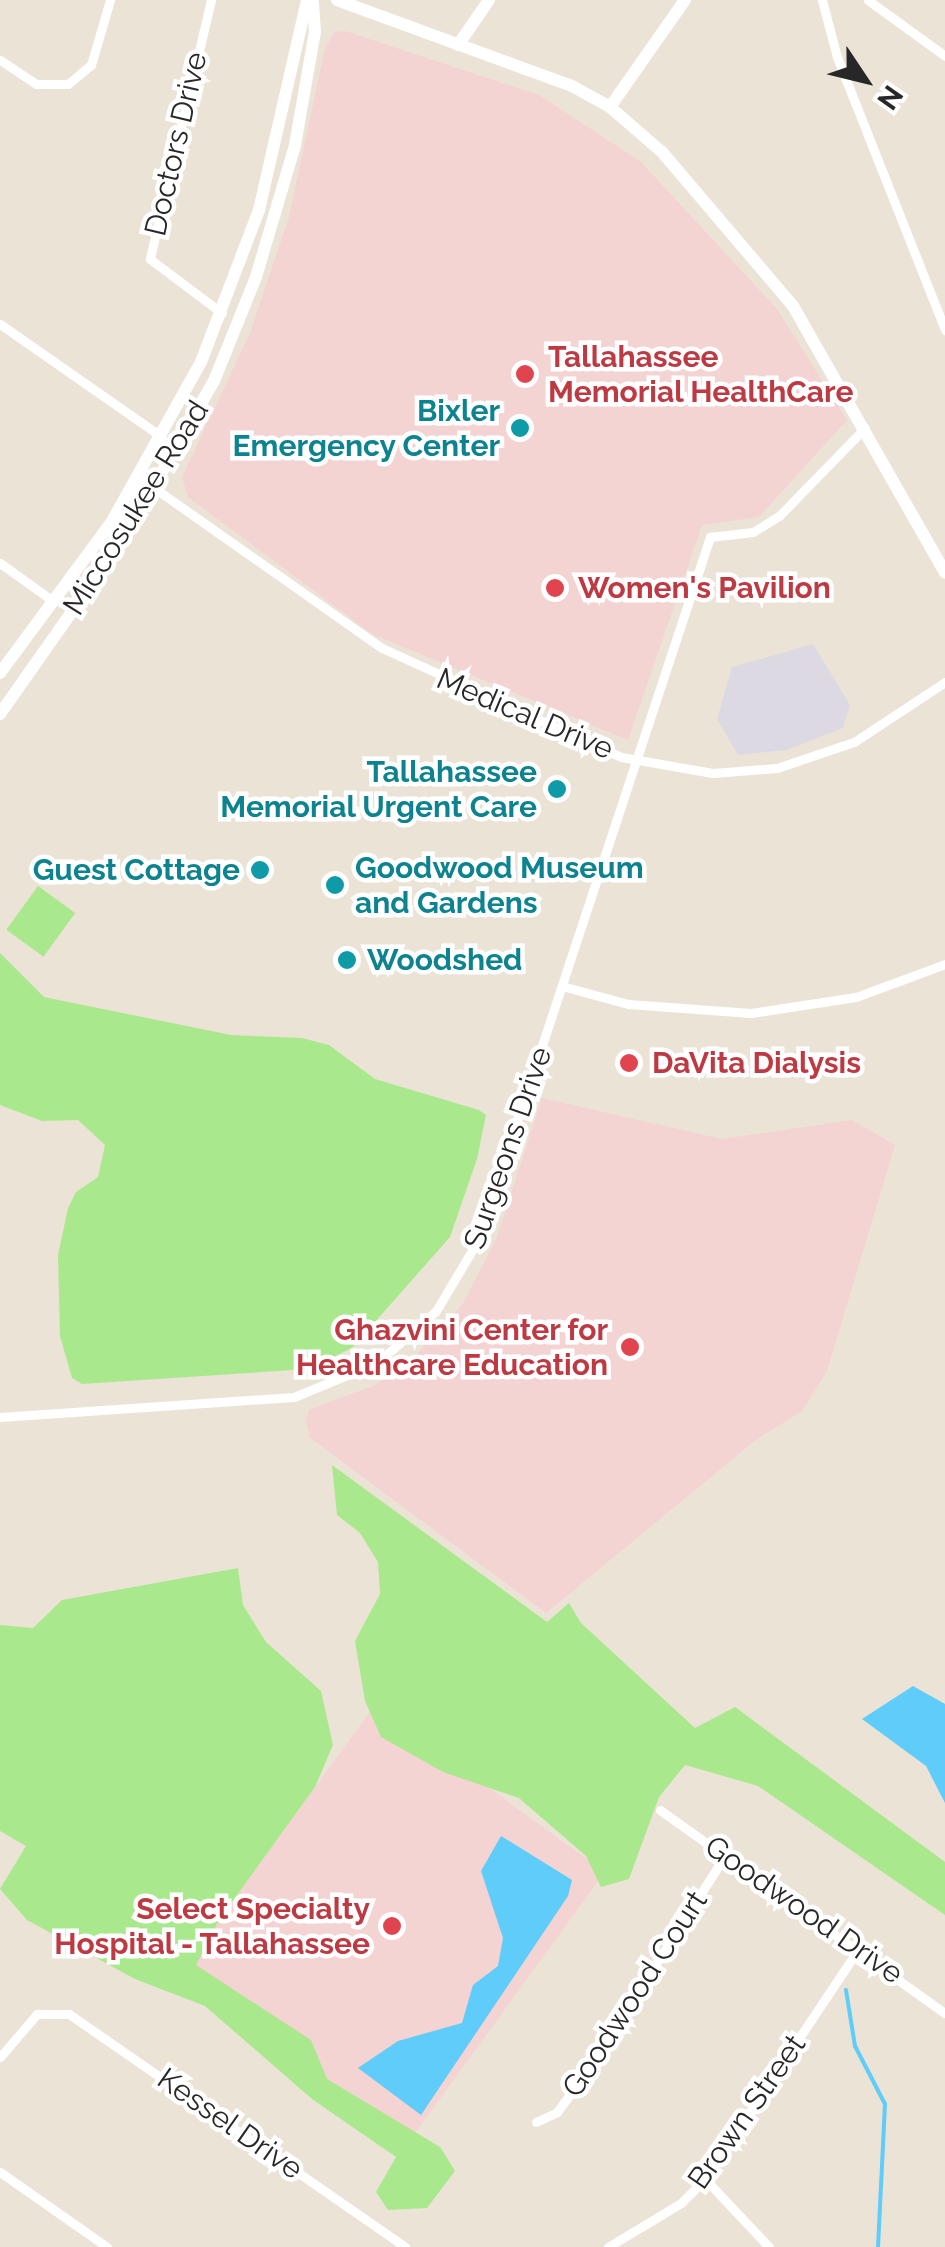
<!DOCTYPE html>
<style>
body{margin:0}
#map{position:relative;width:945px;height:2247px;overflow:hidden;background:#ece3d7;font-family:Raleway,sans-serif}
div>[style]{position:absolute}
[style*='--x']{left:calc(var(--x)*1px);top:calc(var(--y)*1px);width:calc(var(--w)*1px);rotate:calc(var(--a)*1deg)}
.industrial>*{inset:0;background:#dcd9e3}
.medical>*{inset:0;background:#f4d3d3;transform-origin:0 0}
.green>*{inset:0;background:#aae88d;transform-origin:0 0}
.water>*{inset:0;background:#5fccf9}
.stream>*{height:4px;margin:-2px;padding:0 2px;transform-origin:2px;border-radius:2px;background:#5fccf9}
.street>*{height:9px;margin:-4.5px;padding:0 4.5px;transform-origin:4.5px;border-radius:4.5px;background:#fff}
.secondary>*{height:12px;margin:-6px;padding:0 6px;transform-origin:6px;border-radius:6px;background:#fff}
.dots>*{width:28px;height:28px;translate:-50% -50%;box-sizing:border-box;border:5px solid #fff;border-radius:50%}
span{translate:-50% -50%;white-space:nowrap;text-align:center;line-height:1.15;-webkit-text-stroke:9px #fff;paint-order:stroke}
.street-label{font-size:30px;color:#272727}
.health-label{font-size:30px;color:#be3a42;font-weight:700}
.left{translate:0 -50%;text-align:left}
.right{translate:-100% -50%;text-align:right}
.culture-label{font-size:30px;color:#0d838f;font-weight:700}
.north{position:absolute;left:815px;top:30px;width:100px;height:100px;-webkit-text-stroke:8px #fff;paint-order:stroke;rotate:125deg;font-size:28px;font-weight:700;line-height:40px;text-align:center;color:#272727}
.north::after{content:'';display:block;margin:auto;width:35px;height:45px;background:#272727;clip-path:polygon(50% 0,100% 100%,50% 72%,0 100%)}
</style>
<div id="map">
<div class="industrial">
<div style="clip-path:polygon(813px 644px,850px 705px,843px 728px,787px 750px,738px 755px,717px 719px,732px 667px)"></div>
</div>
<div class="medical">
<div style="clip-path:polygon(345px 31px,539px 95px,641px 162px,777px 309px,847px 420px,759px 517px,702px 525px,628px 740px,372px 634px,188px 497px,182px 477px,250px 333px,289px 217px,325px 48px,335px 32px)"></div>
<div style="clip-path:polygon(542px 1098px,722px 1139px,852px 1120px,895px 1145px,827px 1371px,802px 1411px,757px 1439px,546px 1613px,309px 1437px,306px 1421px,309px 1410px,375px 1385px,412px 1359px,462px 1305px,497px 1237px)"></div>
<div style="left:375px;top:1705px;width:284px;height:336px;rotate:36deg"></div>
</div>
<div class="green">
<div style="left:38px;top:886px;width:46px;height:54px;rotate:36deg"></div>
<div style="clip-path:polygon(0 953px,44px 997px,231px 1035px,302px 1038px,329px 1045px,375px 1079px,479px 1110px,486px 1115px,477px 1159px,450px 1237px,352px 1348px,308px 1369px,82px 1384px,72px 1378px,60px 1336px,58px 1255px,68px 1208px,76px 1192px,98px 1177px,105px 1145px,78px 1120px,42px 1121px,0 1105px)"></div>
<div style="clip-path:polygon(332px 1465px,547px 1622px,569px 1603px,581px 1623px,695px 1728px,735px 1707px,945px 1862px,945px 1915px,758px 1786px,685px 1765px,659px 1797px,629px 1879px,601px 1887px,586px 1856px,519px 1798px,443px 1772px,381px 1737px,365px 1701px,355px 1641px,380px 1594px,378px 1562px,360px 1533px,337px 1515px)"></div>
<div style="clip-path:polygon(238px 1568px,243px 1605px,266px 1642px,321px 1691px,333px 1745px,315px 1787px,219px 1920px,196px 1965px,311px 2040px,327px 2079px,440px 2147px,455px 2171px,427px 2208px,388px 2210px,376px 2192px,396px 2157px,312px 2099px,205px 2006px,135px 1979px,27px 1920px,0 1889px,26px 1846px,0 1831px,0 1625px,33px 1628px,62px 1600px)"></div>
</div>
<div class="water">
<div style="clip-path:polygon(913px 1686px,945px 1704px,945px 1803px,926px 1766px,862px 1719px)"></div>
<div style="clip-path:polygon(501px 1836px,572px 1880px,568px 1896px,421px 2115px,358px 2068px,398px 2041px,462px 2023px,473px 1985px,498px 1966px,503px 1938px,481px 1871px)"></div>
</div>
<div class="stream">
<div style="--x:846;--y:1990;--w:57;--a:80.9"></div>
<div style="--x:855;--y:2046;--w:65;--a:62.7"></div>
<div style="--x:885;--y:2104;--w:143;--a:92.8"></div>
</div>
<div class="street">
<div style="--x:211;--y:0;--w:266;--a:103.3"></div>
<div style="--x:150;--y:259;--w:90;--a:36.9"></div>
<div style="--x:822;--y:0;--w:59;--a:75.3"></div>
<div style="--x:837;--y:57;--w:294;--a:68.4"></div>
<div style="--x:868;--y:0;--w:95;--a:36"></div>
<div style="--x:0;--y:60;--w:43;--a:33.7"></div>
<div style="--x:36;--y:84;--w:32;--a:0"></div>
<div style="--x:68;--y:84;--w:30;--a:-40"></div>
<div style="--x:91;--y:65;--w:68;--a:-73.7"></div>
<div style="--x:0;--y:324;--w:198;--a:34.9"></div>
<div style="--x:140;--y:478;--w:296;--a:35.1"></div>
<div style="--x:382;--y:648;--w:263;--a:24.5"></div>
<div style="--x:621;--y:757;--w:93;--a:9.9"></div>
<div style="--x:713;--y:773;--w:64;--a:-4.5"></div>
<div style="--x:777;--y:768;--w:81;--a:-18.7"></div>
<div style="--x:854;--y:742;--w:109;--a:-33.4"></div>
<div style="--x:0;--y:563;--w:65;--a:35.6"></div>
<div style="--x:562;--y:986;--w:68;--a:15.3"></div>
<div style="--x:628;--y:1004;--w:123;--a:4.2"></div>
<div style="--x:751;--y:1013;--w:106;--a:-8.7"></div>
<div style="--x:856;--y:997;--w:95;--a:-20.3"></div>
<div style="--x:0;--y:1417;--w:295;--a:-3.9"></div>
<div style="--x:294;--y:1397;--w:91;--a:-22.6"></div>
<div style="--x:378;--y:1362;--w:77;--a:-41.3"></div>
<div style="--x:436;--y:1311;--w:80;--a:-59.3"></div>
<div style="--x:477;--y:1242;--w:743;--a:-71.71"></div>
<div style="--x:710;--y:537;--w:43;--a:-6.6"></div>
<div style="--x:753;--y:532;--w:31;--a:-32"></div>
<div style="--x:779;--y:516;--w:123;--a:-45.7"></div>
<div style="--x:660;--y:1810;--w:350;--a:35.5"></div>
<div style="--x:0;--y:2057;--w:57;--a:-49.3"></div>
<div style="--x:37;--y:2014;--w:32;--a:0"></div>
<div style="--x:69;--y:2014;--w:409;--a:34.7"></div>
<div style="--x:536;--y:2122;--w:23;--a:-25"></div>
<div style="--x:557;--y:2112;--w:52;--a:-53.6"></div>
<div style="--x:588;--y:2070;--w:254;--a:-57.4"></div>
<div style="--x:0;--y:2172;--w:131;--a:35"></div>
<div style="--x:705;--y:2179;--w:93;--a:46.7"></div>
<div style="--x:608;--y:2247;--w:85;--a:-31.1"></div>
<div style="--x:681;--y:2203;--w:34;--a:-45"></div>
<div style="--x:705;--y:2179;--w:278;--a:-56.3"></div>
</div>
<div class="secondary">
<div style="--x:337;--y:0;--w:250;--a:20.1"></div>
<div style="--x:572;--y:86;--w:43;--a:28.9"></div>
<div style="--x:610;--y:107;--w:69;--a:40.9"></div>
<div style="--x:662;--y:152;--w:202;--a:49.6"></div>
<div style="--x:793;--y:306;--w:307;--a:60.3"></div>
<div style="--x:458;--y:45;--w:55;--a:-55.4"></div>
<div style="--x:610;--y:107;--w:131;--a:-55"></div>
<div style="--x:0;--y:673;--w:187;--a:-53.5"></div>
<div style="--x:111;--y:523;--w:184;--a:-60.8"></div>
<div style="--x:201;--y:362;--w:163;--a:-69.1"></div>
<div style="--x:259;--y:210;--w:215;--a:-77.1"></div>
<div style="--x:0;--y:714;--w:219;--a:-54.9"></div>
<div style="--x:126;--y:535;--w:177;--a:-60.3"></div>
<div style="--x:214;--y:381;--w:112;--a:-68"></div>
<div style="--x:256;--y:277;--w:138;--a:-73.5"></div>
<div style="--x:295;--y:145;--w:115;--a:-80"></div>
<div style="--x:315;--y:32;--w:32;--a:-94"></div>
</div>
<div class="dots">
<div style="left:525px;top:374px;background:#e0444e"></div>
<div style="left:520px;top:428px;background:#0f9aa8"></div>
<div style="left:555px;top:588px;background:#e0444e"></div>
<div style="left:557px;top:789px;background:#0f9aa8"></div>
<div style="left:260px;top:870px;background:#0f9aa8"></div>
<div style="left:335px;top:885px;background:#0f9aa8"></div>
<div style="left:347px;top:960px;background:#0f9aa8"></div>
<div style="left:629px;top:1063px;background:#e0444e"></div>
<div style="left:630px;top:1347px;background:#e0444e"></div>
<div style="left:392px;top:1926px;background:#e0444e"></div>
</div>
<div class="street-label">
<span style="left:176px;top:144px;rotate:-77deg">Doctors Drive</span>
<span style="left:136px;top:508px;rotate:-58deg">Miccosukee Road</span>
<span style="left:525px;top:714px;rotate:23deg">Medical Drive</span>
<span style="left:508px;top:1148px;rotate:-71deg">Surgeons Drive</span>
<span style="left:804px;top:1910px;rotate:35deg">Goodwood Drive</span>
<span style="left:635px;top:1994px;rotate:-57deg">Goodwood Court</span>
<span style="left:747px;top:2112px;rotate:-55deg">Brown Street</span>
<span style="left:230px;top:2124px;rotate:35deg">Kessel Drive</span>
</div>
<div class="health-label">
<span class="left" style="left:548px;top:374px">Tallahassee<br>Memorial HealthCare</span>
<span class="left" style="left:578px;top:588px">Women's Pavilion</span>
<span class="left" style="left:652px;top:1063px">DaVita Dialysis</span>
<span class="right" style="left:608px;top:1347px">Ghazvini Center for<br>Healthcare Education</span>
<span class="right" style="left:370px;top:1926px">Select Specialty<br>Hospital - Tallahassee</span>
</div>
<div class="culture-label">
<span class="right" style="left:500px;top:428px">Bixler<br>Emergency Center</span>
<span class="right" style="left:537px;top:789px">Tallahassee<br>Memorial Urgent Care</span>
<span class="left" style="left:355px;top:885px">Goodwood Museum<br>and Gardens</span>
<span class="right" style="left:240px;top:870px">Guest Cottage</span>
<span class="left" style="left:367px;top:960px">Woodshed</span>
</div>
<div class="north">N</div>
</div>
